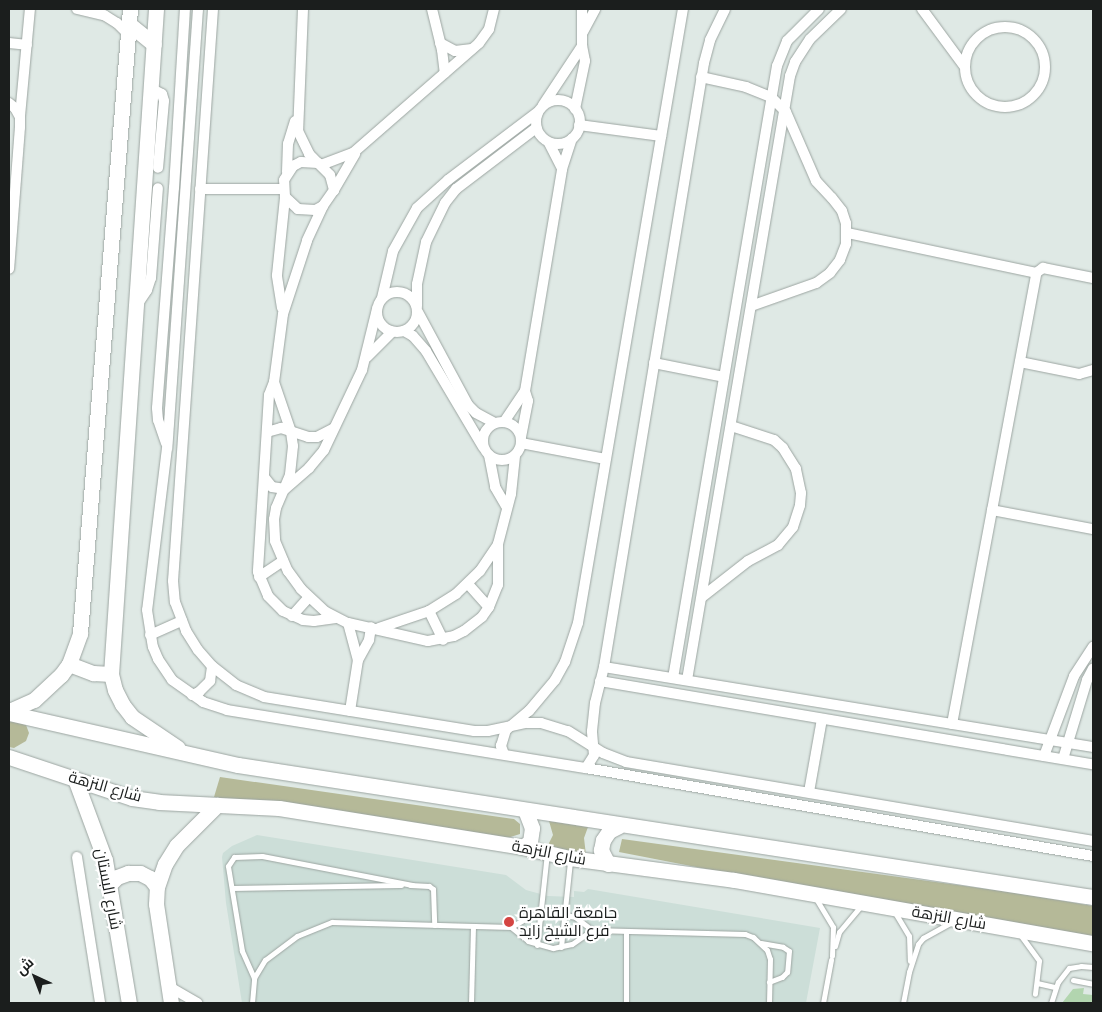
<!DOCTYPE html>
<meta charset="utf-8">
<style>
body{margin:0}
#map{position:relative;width:1102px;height:1012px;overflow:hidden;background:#dfe9e5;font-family:Poppins,Cairo,sans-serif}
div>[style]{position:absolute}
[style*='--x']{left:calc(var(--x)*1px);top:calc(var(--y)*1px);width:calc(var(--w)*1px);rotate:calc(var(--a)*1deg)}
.built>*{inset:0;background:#ccded8}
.green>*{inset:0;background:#b5b998}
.building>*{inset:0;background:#b2d5af}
.roads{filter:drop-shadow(0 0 1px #9ca5a1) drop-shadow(0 0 1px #9ca5a1)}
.lane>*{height:5px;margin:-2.5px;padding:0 2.5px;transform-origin:2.5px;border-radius:2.5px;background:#fff}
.street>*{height:10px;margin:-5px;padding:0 5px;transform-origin:5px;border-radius:5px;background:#fff}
.street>.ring{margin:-5px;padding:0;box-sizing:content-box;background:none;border:10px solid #fff;border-radius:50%}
.secondary>*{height:15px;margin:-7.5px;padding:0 7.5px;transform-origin:7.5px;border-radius:7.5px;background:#fff}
.dots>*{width:14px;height:14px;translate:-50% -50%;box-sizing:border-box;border:2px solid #fff;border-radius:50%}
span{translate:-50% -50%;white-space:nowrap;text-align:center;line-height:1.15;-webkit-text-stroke:4.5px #fff;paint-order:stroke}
.street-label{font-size:16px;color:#1b1e1d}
.poi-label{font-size:16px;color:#1b1e1d}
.left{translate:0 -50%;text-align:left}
.frame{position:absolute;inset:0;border:10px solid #1b1e1d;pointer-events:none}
.north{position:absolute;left:10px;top:952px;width:50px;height:50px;-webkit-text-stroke:4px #fff;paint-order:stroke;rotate:317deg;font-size:14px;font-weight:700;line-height:20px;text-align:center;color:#1b1e1d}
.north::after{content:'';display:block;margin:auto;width:18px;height:22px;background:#1b1e1d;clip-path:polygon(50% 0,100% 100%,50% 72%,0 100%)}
</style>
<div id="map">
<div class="built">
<div style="clip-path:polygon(257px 835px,506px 875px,526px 890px,548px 896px,574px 897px,574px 891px,584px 892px,588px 889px,820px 928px,806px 1003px,242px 1003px,226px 903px,222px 857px,223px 853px,232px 846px)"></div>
</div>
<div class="green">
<div style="clip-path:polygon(9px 720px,26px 725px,29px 733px,26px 741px,14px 748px,9px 747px)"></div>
<div style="clip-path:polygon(220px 777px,514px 819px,520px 824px,520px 834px,507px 838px,214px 797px)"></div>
<div style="clip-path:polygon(549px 821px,588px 827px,584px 838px,586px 855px,547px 847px,553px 835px)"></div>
<div style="clip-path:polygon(622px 839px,1023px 894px,1093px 906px,1093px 937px,804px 888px,619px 852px)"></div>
</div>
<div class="building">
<div style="clip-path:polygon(1084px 988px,1083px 994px,1093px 995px,1093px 1003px,1062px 1003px,1073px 989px)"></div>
</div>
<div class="roads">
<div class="lane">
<div style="--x:410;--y:885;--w:19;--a:3"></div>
<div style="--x:429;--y:886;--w:5;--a:37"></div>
<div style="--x:433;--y:889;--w:36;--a:88"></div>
<div style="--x:232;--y:888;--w:169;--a:-1"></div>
<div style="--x:815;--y:897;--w:35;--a:59"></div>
<div style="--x:833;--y:927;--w:29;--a:92"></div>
<div style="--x:894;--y:911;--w:29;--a:59"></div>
<div style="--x:909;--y:936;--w:25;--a:88"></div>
<div style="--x:511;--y:927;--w:22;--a:39"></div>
<div style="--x:528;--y:941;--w:26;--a:16"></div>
<div style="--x:553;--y:948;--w:19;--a:-12"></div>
<div style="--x:572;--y:944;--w:24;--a:-35"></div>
<div style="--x:1019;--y:933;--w:34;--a:54"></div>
<div style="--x:1039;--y:961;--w:33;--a:97"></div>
<div style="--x:761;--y:943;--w:22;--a:10"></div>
<div style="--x:783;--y:947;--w:7;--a:34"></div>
<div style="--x:789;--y:951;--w:21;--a:95"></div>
<div style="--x:787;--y:972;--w:7;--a:135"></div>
<div style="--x:782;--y:977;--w:14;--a:159"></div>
<div style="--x:537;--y:945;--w:93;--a:-83.8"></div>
<div style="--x:835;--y:946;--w:15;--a:-74"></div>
<div style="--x:839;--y:932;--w:34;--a:-50"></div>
<div style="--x:561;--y:947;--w:86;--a:-84"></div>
<div style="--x:254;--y:978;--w:30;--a:-114"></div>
<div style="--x:242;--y:951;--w:86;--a:-99.4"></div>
<div style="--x:228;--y:866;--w:11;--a:-56"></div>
<div style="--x:234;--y:857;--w:28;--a:-2"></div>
<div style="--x:262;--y:856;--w:153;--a:10.9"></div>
<div style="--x:1073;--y:980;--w:20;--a:11"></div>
<div style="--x:1037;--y:983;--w:18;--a:13"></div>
<div style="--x:252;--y:1003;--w:25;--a:-85"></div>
<div style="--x:254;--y:978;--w:21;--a:-59"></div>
<div style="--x:265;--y:960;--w:40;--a:-37"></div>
<div style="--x:297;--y:936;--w:38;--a:-22"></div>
<div style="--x:332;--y:922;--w:179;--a:1.6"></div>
<div style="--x:511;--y:927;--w:22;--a:-30"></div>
<div style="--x:530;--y:916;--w:18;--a:-13"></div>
<div style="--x:548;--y:912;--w:27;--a:10"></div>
<div style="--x:575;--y:917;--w:21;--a:37"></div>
<div style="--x:592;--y:930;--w:153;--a:1.5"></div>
<div style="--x:745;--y:934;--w:9;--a:21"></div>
<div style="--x:753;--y:937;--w:19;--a:43"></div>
<div style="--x:767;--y:950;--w:9;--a:72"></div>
<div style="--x:770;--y:959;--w:44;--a:91.3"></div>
<div style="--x:471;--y:1003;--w:77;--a:-88.5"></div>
<div style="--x:626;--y:1003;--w:72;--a:-90"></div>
<div style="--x:823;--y:1003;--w:44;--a:-79.5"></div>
<div style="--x:903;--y:1003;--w:32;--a:-79"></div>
<div style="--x:909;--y:972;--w:29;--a:-72"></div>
<div style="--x:918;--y:944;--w:8;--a:-50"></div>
<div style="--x:923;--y:938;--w:33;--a:-29"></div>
<div style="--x:1051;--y:1003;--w:22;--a:-72"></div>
<div style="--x:1058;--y:982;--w:18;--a:-52"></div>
<div style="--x:1069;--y:968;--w:12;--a:-9"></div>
<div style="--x:1081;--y:966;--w:12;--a:5"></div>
</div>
<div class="street">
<div style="--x:77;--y:9;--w:28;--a:13"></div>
<div style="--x:104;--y:15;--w:15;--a:32"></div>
<div style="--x:117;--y:23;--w:16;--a:45"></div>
<div style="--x:198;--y:9;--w:440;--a:94"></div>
<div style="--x:167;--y:448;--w:163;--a:97"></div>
<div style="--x:147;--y:610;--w:37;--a:81"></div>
<div style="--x:153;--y:647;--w:13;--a:67"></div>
<div style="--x:158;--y:659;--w:25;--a:56"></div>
<div style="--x:172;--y:680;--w:38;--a:35"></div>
<div style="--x:203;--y:702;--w:25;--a:18"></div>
<div style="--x:227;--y:710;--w:364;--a:9.2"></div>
<div style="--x:586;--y:768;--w:515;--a:9.85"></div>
<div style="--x:213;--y:9;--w:573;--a:94"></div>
<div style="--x:173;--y:581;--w:21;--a:85"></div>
<div style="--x:175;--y:602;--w:31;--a:69"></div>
<div style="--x:186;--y:631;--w:22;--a:58"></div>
<div style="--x:198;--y:650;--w:21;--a:49"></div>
<div style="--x:212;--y:666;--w:31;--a:38"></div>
<div style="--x:236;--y:685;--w:30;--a:23"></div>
<div style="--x:264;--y:697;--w:213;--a:9.2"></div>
<div style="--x:474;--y:731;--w:14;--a:0"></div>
<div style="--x:488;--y:731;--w:40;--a:-12"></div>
<div style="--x:527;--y:723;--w:14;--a:0"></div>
<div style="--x:541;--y:723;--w:28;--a:17"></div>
<div style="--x:568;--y:731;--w:41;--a:32.2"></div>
<div style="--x:603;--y:753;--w:25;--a:21"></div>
<div style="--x:626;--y:762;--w:474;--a:9.6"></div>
<div style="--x:303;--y:9;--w:122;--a:92.3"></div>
<div style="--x:298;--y:131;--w:25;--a:64"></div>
<div style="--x:309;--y:154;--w:13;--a:45"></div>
<div style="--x:432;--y:9;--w:42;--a:76.3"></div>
<div style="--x:442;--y:50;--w:23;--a:83"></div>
<div style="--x:922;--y:9;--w:71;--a:53.6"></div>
<div class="ring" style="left:965px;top:27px;width:70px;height:70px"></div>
<div style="--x:583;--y:32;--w:26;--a:-62"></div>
<div style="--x:9;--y:43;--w:18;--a:6"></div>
<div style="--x:440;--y:43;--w:17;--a:28"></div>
<div style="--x:455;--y:51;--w:17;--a:-7"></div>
<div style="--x:701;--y:77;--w:46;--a:12.5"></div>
<div style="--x:746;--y:87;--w:27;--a:22"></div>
<div style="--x:771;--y:97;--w:21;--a:45"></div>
<div style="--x:786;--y:112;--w:75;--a:66.5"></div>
<div style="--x:816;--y:181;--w:23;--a:47"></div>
<div style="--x:832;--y:198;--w:16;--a:52"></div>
<div style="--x:842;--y:211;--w:13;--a:72"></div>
<div style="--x:846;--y:223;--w:21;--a:90"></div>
<div style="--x:846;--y:244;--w:17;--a:111"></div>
<div style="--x:840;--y:260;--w:16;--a:128"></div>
<div style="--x:830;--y:273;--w:17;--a:144"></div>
<div style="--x:816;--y:283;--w:69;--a:160.5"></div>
<div style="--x:152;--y:89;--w:11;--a:27"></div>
<div style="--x:162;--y:94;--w:7;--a:74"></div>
<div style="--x:164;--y:101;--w:67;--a:95.1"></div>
<div class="ring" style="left:536px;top:100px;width:34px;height:34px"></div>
<div style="--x:9;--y:103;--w:8;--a:40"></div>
<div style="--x:15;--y:108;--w:10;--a:61"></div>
<div style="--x:20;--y:117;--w:10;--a:90"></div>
<div style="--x:20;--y:127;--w:142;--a:94.4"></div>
<div style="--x:543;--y:105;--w:71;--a:-56.5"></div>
<div style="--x:575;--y:109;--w:49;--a:-78.2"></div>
<div style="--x:585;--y:61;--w:15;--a:-101"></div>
<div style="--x:582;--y:46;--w:37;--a:-90"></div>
<div style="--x:20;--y:116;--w:107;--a:-84.7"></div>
<div style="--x:579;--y:125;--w:83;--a:7.6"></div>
<div style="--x:549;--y:143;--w:29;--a:63"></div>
<div style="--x:321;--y:165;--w:34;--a:-21"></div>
<div style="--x:353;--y:153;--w:167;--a:-41.1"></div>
<div style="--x:479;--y:43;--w:17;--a:-54"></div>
<div style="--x:489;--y:29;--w:21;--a:-76"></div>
<div style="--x:287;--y:172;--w:28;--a:-88"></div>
<div style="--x:288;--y:144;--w:24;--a:-73"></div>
<div style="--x:200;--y:189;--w:83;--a:0"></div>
<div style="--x:334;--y:190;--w:42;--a:-59.7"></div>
<div style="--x:323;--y:206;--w:9;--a:153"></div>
<div style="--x:315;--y:210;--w:17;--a:-177"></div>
<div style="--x:298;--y:209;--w:18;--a:-137"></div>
<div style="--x:285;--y:197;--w:17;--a:-93"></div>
<div style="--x:284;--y:180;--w:17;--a:-57"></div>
<div style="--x:293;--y:166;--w:9;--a:-27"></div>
<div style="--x:301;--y:162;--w:17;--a:3"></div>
<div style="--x:318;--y:163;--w:17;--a:45"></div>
<div style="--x:330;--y:175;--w:16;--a:75"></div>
<div style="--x:334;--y:190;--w:19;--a:125"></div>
<div style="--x:323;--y:206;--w:38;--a:115"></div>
<div style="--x:307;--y:241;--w:77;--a:108.2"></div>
<div style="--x:283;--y:314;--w:69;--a:97.5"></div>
<div style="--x:274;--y:382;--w:14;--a:111"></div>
<div style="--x:269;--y:395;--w:177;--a:93.6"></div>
<div style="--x:258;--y:572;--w:26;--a:67"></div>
<div style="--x:268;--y:596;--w:21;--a:45"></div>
<div style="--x:283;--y:611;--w:22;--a:24"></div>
<div style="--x:303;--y:620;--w:11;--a:5"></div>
<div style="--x:314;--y:621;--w:22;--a:-8"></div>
<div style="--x:847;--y:233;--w:193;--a:11.9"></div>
<div class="ring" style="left:377px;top:292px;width:30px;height:30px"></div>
<div style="--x:382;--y:298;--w:48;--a:-76.8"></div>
<div style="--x:393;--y:251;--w:49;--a:-60.8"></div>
<div style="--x:417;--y:208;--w:42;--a:-42.1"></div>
<div style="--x:448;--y:180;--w:113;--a:-37.1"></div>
<div style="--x:137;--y:305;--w:18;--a:-56"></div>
<div style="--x:147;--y:290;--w:13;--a:-72"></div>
<div style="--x:151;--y:278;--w:90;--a:-85.6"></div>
<div style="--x:417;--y:306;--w:22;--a:-90"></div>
<div style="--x:417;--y:284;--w:43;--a:-77.9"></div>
<div style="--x:426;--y:242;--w:43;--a:-64"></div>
<div style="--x:445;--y:203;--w:18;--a:-52"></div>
<div style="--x:456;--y:189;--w:101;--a:-37.3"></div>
<div style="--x:282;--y:308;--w:33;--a:-99"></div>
<div style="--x:277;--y:275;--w:78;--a:-84.1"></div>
<div style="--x:418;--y:312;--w:106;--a:61.7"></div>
<div style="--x:468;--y:405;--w:11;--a:45"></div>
<div style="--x:476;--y:413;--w:21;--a:28"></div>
<div style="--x:404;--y:331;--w:10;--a:29"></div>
<div style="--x:413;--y:336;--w:20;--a:49"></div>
<div style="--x:426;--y:351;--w:112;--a:59.3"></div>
<div style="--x:367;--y:357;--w:35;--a:-45"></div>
<div style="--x:1020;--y:362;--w:60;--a:11.5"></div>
<div style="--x:1079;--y:374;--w:15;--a:-16"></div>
<div style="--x:654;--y:363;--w:71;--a:11.3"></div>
<div style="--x:274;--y:382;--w:53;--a:71.2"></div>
<div style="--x:291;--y:432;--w:14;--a:82"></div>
<div style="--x:293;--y:446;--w:29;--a:96"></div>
<div style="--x:290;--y:475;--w:36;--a:113"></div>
<div style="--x:276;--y:508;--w:11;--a:100"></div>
<div style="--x:274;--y:519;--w:22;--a:87"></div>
<div style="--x:275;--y:541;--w:33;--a:67"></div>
<div style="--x:288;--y:571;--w:22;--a:54"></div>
<div style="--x:301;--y:589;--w:34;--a:43"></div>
<div style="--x:326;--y:612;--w:25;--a:27"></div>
<div style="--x:348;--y:623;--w:82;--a:12.7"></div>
<div style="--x:428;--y:641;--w:26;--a:-11"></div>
<div style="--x:454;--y:636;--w:11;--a:-27"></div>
<div style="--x:464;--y:631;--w:23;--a:-38"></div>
<div style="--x:482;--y:617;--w:12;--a:-55"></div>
<div style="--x:489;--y:607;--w:24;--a:-68"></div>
<div style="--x:498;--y:585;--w:41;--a:-90"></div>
<div style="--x:498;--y:544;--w:52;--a:-75.4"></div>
<div style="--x:511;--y:494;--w:38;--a:-84"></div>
<div class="ring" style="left:483px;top:422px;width:28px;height:28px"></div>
<div style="--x:504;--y:422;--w:37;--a:-56"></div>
<div style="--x:525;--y:391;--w:225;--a:-80.5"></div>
<div style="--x:562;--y:169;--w:32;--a:-72"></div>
<div style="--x:267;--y:432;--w:15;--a:-16"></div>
<div style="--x:281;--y:428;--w:28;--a:18"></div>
<div style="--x:308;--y:437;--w:9;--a:0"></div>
<div style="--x:317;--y:437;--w:18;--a:-27"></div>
<div style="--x:521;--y:437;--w:37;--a:-79"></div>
<div style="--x:528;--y:401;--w:10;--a:-107"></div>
<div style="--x:166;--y:443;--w:24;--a:-109"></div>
<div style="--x:158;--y:420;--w:12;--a:-95"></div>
<div style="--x:157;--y:408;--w:221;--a:-85.6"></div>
<div style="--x:174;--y:188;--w:179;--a:-86.5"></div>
<div style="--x:521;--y:443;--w:86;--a:10.7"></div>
<div style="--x:489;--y:455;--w:33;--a:79"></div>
<div style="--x:495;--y:487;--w:22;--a:60"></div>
<div style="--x:264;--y:477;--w:13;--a:51"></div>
<div style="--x:272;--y:487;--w:13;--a:9"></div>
<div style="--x:285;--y:489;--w:32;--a:-41"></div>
<div style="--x:309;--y:468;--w:23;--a:-50"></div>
<div style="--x:324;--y:450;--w:89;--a:-64.6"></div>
<div style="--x:362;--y:370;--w:63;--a:-76.2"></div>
<div style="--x:992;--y:510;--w:103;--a:10.7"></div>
<div style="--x:259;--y:577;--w:29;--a:-34"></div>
<div style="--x:468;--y:584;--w:31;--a:48"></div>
<div style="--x:702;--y:597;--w:58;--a:-38"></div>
<div style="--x:748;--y:561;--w:34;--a:-28"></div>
<div style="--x:778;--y:545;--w:23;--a:-50"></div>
<div style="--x:793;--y:527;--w:23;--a:-72"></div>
<div style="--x:800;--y:505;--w:12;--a:-85"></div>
<div style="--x:801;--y:493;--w:25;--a:-102"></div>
<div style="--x:796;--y:469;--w:25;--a:-122"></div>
<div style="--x:783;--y:448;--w:12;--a:-138"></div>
<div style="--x:774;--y:440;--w:45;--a:-162"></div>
<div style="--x:429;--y:611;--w:32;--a:64"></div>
<div style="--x:292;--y:616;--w:25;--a:-48"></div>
<div style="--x:348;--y:623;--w:38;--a:75"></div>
<div style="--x:379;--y:628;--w:53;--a:-18.8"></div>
<div style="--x:429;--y:611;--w:32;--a:-32"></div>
<div style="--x:456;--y:594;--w:33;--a:-44"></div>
<div style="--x:480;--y:571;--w:32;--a:-56"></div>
<div style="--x:150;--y:635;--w:35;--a:-24"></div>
<div style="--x:604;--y:667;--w:496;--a:9.3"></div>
<div style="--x:673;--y:678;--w:621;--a:-80.36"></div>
<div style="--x:777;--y:66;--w:27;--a:-68"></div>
<div style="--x:787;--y:41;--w:45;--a:-45"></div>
<div style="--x:687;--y:680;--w:613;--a:-80.32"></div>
<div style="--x:790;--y:76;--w:15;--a:-70"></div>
<div style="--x:795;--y:62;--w:27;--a:-57"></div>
<div style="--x:810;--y:39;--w:43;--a:-44.1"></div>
<div style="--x:600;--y:681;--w:500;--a:9.6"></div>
<div style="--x:192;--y:695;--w:8;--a:-23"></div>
<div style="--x:199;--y:692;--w:16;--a:-45"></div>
<div style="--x:210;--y:681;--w:15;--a:-82"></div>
<div style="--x:350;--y:711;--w:52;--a:-81.1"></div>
<div style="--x:358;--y:660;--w:23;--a:-61"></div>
<div style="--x:369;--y:640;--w:13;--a:-81"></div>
<div style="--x:952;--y:724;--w:459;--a:-79.4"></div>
<div style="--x:1036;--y:273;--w:9;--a:-36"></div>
<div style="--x:1043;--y:268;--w:51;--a:11.3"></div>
<div style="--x:504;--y:754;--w:9;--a:-111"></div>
<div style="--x:501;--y:746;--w:17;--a:-73"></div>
<div style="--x:506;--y:730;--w:30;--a:-40"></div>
<div style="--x:529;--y:711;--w:40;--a:-50"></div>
<div style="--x:555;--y:680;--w:21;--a:-61"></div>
<div style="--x:565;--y:662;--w:41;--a:-71.6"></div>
<div style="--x:578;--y:623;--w:623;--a:-80.3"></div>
<div style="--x:1044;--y:756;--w:85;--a:-69.4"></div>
<div style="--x:1074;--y:676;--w:35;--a:-57"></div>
<div style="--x:1063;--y:759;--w:83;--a:-73.1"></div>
<div style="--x:1087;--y:680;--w:13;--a:-63"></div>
<div style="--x:586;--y:768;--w:15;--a:-58"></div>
<div style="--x:594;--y:755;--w:24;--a:-95"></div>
<div style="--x:592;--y:731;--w:28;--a:-84"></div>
<div style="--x:595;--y:703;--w:37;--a:-76"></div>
<div style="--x:604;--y:667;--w:612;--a:-80.6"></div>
<div style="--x:704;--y:63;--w:24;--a:-75"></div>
<div style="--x:710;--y:40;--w:34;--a:-64"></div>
<div style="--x:809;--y:792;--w:74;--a:-79.9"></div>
<div style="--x:77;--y:857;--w:148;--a:81"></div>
<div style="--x:168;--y:986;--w:34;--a:30"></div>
</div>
<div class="secondary">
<div style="--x:156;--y:9;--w:667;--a:93.87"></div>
<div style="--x:111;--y:674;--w:16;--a:76"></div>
<div style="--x:115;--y:690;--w:16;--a:63"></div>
<div style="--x:122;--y:704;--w:16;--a:52"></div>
<div style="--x:132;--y:717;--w:55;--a:34"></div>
<div style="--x:129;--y:24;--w:32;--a:39"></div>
<div style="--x:69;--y:664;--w:26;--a:21"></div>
<div style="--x:93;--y:673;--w:18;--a:3"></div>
<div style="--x:9;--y:711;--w:27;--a:-24"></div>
<div style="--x:34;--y:700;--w:37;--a:-43"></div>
<div style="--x:61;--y:675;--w:14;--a:-54"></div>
<div style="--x:69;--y:664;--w:33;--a:-70"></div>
<div style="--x:80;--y:633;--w:626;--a:-85.42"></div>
<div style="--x:9;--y:713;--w:235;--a:12.8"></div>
<div style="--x:238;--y:765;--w:865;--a:8.78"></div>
<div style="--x:9;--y:757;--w:130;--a:18.4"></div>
<div style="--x:132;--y:798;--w:27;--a:8"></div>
<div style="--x:159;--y:802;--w:120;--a:2.9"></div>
<div style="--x:279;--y:808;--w:246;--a:9.1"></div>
<div style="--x:522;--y:847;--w:49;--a:12.9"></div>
<div style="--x:570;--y:858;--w:165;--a:7.6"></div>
<div style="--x:734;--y:880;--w:364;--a:10"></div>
<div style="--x:75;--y:779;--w:86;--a:69.7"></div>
<div style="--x:105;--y:860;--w:145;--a:80.5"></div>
<div style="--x:522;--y:847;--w:9;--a:-32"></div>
<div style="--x:530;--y:842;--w:14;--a:-82"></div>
<div style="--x:532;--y:828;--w:19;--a:-111"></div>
<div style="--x:608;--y:864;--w:16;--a:-117"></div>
<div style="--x:601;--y:850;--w:10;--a:-79"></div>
<div style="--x:603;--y:840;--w:11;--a:-56"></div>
<div style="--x:609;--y:831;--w:11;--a:-27"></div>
<div style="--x:109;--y:885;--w:11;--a:-45"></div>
<div style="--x:117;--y:877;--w:12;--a:-20"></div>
<div style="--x:128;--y:873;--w:12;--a:0"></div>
<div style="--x:140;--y:873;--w:11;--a:27"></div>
<div style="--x:150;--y:878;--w:11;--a:52"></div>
<div style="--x:171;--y:1003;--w:100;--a:-98.6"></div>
<div style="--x:156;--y:904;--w:17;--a:-87"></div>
<div style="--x:157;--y:887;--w:24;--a:-71"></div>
<div style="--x:165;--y:864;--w:22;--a:-58"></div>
<div style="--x:177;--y:845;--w:57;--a:-45"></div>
</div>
</div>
<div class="dots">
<div style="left:509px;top:922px;background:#d44542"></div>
</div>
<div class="street-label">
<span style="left:105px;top:787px;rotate:16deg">شارع النزهة</span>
<span style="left:549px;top:853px;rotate:11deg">شارع النزهة</span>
<span style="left:108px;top:889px;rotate:79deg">شارع البستان</span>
<span style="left:949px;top:918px;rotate:10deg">شارع النزهة</span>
</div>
<div class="poi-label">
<span class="left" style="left:519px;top:922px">جامعة القاهرة<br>فرع الشيخ زايد</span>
</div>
<div class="frame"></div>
<div class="north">ش</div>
</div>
